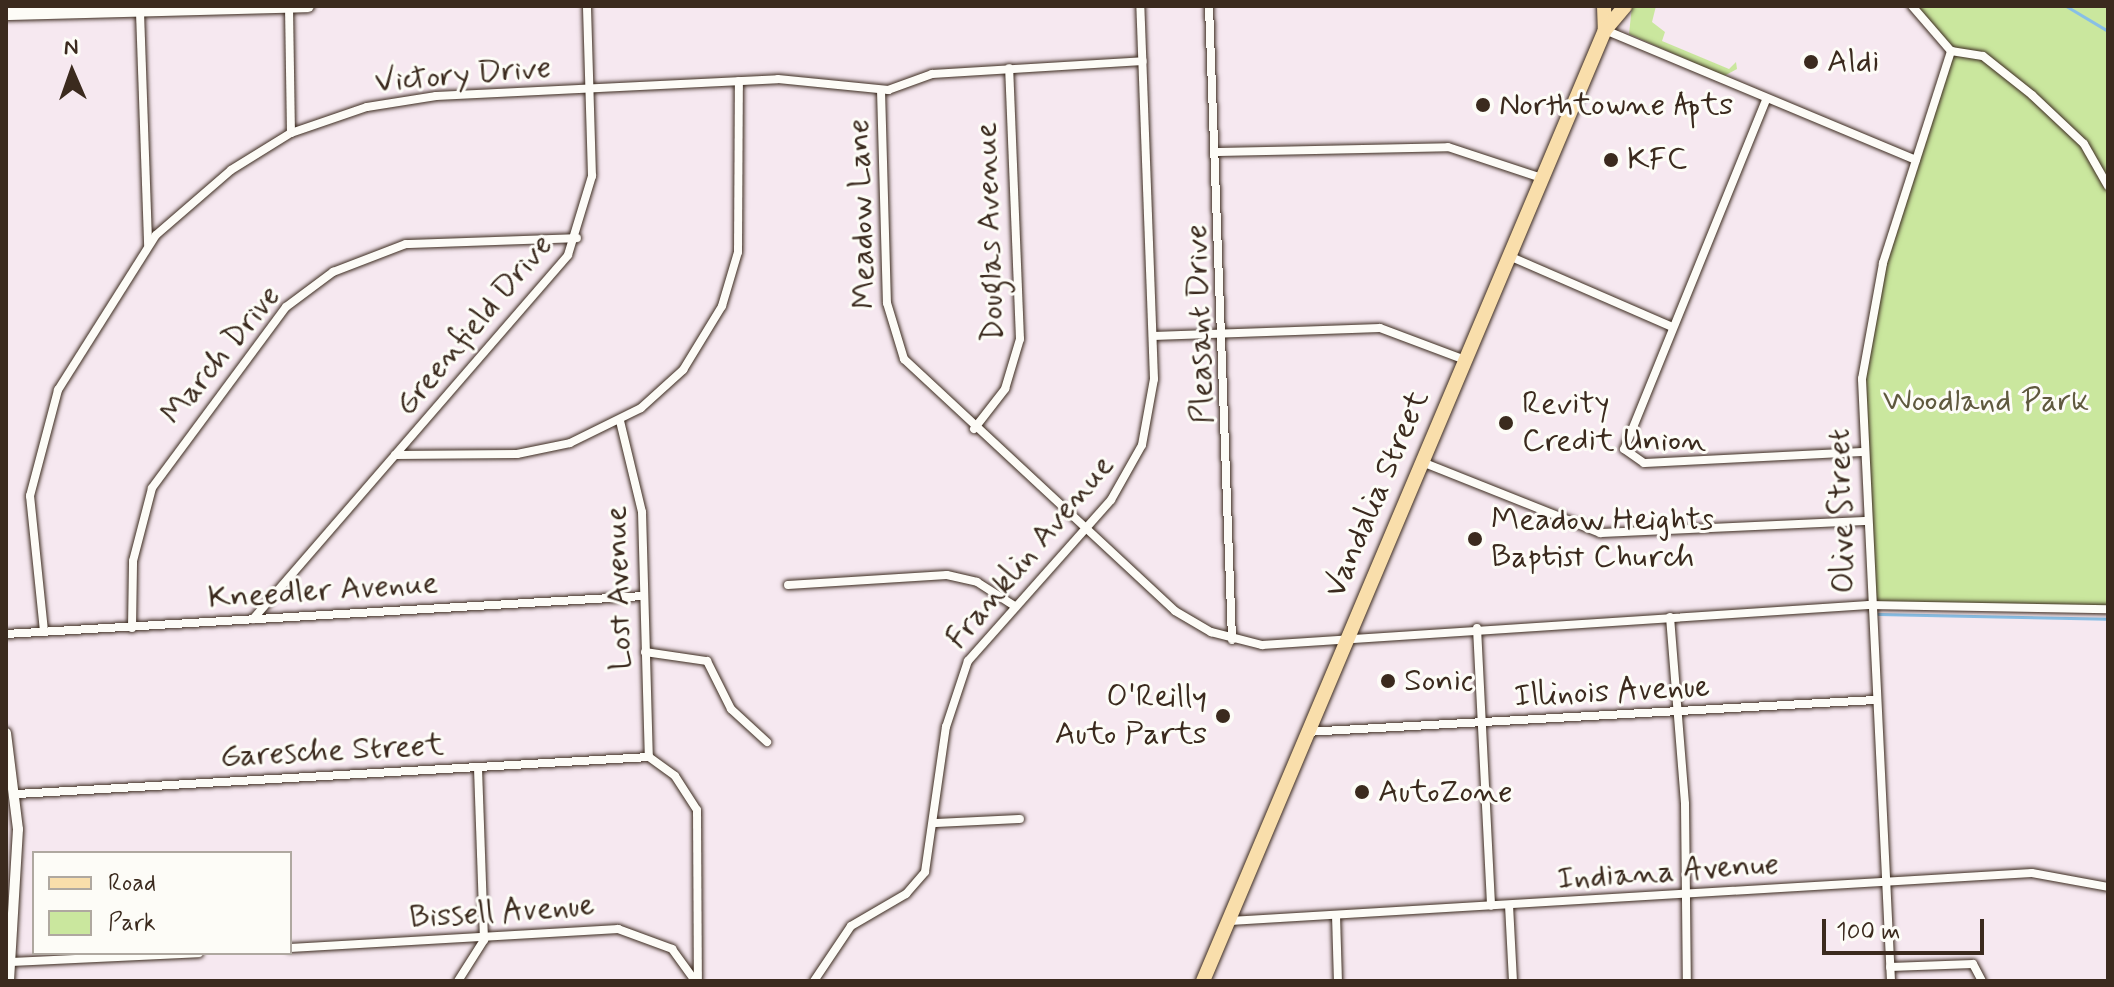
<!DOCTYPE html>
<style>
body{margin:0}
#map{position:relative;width:2114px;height:987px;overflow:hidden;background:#f6e8f0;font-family:Mynerve,sans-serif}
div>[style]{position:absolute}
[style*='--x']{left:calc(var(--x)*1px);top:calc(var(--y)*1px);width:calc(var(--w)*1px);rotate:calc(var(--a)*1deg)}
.green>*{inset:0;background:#cae79e}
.stream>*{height:3px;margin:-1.5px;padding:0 1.5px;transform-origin:1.5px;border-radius:1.5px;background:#88bfe6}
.roads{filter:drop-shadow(0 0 2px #3b2a1e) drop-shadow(0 0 2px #3b2a1e)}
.minor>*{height:8px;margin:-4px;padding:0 4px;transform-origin:4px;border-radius:4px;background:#fdfcf7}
.tertiary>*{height:10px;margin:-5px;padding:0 5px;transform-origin:5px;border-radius:5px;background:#fdfcf7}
.secondary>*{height:12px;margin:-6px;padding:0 6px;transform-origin:6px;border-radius:6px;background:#fdfcf7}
.primary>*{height:14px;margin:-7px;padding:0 7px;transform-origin:7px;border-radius:7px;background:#f9deab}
.dots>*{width:22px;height:22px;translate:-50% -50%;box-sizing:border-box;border:4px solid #fdfcf7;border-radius:50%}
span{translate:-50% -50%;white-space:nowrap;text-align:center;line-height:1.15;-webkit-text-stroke:6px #fdfcf7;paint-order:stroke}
.poi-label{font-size:32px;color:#3b2a1e}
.left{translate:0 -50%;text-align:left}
.right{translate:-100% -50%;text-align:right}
.street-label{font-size:32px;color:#3b2a1e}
.park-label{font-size:32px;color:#5f593e}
.frame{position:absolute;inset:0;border:8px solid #3b2a1e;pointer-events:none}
.legend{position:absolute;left:32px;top:851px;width:260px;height:104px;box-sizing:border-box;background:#fdfcf7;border:2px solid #afa8a0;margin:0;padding:10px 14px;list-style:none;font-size:24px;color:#3b2a1e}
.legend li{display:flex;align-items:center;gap:16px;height:40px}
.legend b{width:40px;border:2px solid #afa8a0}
.north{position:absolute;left:32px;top:32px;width:80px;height:80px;-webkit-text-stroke:6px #fdfcf7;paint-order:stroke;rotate:358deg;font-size:22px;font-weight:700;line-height:32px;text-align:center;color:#3b2a1e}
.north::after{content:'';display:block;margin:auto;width:28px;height:36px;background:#3b2a1e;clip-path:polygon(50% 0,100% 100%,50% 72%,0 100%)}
.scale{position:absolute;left:1822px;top:919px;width:162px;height:36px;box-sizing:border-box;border:4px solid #3b2a1e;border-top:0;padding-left:10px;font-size:24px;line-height:28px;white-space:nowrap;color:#3b2a1e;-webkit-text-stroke:6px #fdfcf7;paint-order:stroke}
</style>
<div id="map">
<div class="green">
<div style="clip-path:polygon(1632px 6px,1656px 6px,1652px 22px,1665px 32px,1662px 41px,1729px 69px,1736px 62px,1737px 69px,1724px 76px,1629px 34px)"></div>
<div style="clip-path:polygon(1913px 6px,2108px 6px,2108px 609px,1869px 605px,1862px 379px,1876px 294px,1950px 51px)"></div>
</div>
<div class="stream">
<div style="--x:2066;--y:6;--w:49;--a:30.8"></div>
<div style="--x:1878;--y:614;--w:230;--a:1.2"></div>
</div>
<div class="roads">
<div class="minor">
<div style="--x:1209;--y:6;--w:634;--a:87.92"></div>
<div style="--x:1912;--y:6;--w:60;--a:49.1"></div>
<div style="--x:289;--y:7;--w:126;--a:89.1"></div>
<div style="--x:140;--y:12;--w:233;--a:88"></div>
<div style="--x:1605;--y:30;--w:337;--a:22.7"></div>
<div style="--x:1951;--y:51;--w:32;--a:9"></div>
<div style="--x:1983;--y:56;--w:63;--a:38.5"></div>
<div style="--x:2032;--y:95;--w:71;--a:43.3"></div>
<div style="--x:2084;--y:144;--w:48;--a:60.3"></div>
<div style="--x:881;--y:90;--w:213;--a:88.4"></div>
<div style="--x:887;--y:303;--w:59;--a:73.1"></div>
<div style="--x:904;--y:359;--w:370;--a:42.9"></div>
<div style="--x:1175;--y:611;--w:42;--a:30.3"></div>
<div style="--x:1211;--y:632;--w:53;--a:14.3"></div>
<div style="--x:1262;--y:645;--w:608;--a:-3.77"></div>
<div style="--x:1869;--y:605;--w:239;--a:1"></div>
<div style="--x:1766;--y:100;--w:377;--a:112.1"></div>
<div style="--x:1624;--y:449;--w:24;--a:35"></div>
<div style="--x:1644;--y:463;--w:219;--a:-2.9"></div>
<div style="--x:1218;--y:152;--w:230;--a:-1.2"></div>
<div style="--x:1448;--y:147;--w:99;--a:18.3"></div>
<div style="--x:1509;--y:256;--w:176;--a:23.5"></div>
<div style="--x:1153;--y:336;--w:227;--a:-2"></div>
<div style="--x:1380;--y:328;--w:91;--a:20.6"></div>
<div style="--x:620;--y:421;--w:94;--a:76.4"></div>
<div style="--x:642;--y:512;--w:245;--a:88.4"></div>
<div style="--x:974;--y:429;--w:51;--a:-52.2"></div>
<div style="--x:1005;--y:389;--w:52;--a:-73.3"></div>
<div style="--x:1020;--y:339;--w:271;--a:-92.3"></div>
<div style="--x:395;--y:455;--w:122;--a:-0.5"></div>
<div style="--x:517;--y:454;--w:54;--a:-11.7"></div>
<div style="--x:570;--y:443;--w:79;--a:-26.2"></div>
<div style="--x:641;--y:408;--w:57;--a:-42.1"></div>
<div style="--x:683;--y:370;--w:75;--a:-58.6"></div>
<div style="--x:722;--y:306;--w:56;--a:-73.5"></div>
<div style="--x:738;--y:252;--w:171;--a:-89.7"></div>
<div style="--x:1422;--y:462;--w:192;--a:21.7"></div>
<div style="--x:1600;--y:533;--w:266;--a:-2.6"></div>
<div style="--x:788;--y:585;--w:159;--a:-3.6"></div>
<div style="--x:947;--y:575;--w:31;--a:13"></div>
<div style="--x:977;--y:582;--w:43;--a:32.6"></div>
<div style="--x:1670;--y:617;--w:188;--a:85.4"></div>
<div style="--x:1685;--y:804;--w:177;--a:89.4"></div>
<div style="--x:253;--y:619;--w:481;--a:-49.1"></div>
<div style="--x:568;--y:255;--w:83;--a:-73.1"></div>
<div style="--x:592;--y:176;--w:170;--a:-91.7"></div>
<div style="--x:132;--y:628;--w:67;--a:-89.1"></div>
<div style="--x:133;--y:561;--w:75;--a:-75.4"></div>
<div style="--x:152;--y:488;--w:225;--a:-53.5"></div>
<div style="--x:286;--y:307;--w:59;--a:-36.7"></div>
<div style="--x:333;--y:272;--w:78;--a:-21"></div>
<div style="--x:406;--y:244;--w:171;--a:-2"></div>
<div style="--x:1477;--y:628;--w:278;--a:87.1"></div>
<div style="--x:44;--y:631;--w:136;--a:-95.9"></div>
<div style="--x:30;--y:496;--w:110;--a:-75.2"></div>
<div style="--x:58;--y:390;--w:183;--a:-57.7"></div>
<div style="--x:156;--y:235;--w:99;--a:-40.9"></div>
<div style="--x:231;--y:170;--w:70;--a:-31.7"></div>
<div style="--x:291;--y:133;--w:80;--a:-18.9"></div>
<div style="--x:367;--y:107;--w:70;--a:-9.1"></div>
<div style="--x:436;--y:96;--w:342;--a:-2.8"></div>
<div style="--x:778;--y:79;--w:111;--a:5.7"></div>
<div style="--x:888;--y:90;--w:47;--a:-20"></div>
<div style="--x:932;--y:74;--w:211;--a:-3.5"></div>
<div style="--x:6;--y:634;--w:638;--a:-3.41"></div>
<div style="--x:645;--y:652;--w:63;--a:8.3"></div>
<div style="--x:707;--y:661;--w:54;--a:63.4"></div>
<div style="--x:731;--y:709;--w:49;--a:42.5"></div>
<div style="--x:1306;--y:732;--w:569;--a:-3.22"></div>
<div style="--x:649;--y:757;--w:32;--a:36"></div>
<div style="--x:675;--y:776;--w:40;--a:57.1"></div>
<div style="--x:697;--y:810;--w:171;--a:89.7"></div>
<div style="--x:17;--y:794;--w:633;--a:-3.35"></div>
<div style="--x:935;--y:823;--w:85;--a:-2.7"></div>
<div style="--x:1509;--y:905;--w:76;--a:87"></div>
<div style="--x:1336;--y:915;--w:66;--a:88.3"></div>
<div style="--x:1230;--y:921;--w:803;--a:-3.43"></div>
<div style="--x:2032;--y:873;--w:77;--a:10.4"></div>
<div style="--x:290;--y:948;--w:329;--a:-3.3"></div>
<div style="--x:618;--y:929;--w:58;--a:20.3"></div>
<div style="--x:672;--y:949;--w:39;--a:54"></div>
<div style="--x:10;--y:962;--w:189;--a:-2.7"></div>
<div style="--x:1890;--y:967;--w:83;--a:-2.1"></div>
<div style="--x:1973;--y:964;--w:19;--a:62"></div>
<div style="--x:458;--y:981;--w:49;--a:-57.6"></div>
<div style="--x:484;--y:940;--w:173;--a:-92"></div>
<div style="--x:814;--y:981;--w:66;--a:-56.1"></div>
<div style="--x:851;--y:926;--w:64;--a:-30.2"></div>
<div style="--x:906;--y:894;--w:29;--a:-49"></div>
<div style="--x:925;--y:872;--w:147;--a:-81.8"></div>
<div style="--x:946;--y:727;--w:70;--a:-71.6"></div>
<div style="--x:968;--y:661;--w:215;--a:-48.4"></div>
<div style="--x:1111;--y:500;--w:63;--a:-60.6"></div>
<div style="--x:1142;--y:445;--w:67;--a:-79.7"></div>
<div style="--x:1154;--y:379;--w:373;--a:-92.1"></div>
<div style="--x:1891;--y:981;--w:603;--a:-92.76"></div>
<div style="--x:1862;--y:379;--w:118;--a:-79.7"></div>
<div style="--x:1883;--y:263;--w:223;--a:-72.2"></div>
</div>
<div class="tertiary">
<div style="--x:6;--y:733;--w:97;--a:82.9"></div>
<div style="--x:18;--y:829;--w:152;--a:93.4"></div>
</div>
<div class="secondary">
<div style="--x:6;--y:14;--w:302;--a:-1.5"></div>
</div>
<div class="primary">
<div style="--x:1604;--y:6;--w:24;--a:88"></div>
<div style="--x:1203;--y:981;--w:1032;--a:-67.09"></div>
<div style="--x:1605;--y:30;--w:31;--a:-50"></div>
</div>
</div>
<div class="dots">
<div style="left:1811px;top:62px;background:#3b2a1e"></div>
<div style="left:1483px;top:105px;background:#3b2a1e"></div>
<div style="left:1611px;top:160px;background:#3b2a1e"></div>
<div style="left:1506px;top:423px;background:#3b2a1e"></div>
<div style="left:1475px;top:539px;background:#3b2a1e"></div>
<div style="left:1388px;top:681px;background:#3b2a1e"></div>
<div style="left:1223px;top:716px;background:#3b2a1e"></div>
<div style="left:1362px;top:792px;background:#3b2a1e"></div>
</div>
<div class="poi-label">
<span class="left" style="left:1827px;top:62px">Aldi</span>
<span class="left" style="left:1499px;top:105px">Northtowne Apts</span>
<span class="left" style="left:1627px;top:160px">KFC</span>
<span class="left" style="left:1522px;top:423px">Revity<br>Credit Union</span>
<span class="left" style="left:1491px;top:539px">Meadow Heights<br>Baptist Church</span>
<span class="left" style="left:1404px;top:681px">Sonic</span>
<span class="right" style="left:1207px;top:716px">O'Reilly<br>Auto Parts</span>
<span class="left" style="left:1378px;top:792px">AutoZone</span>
</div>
<div class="street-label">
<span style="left:463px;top:75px;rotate:-5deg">Victory Drive</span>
<span style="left:862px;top:214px;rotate:-92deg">Meadow Lane</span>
<span style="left:990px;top:232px;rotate:-92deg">Douglas Avenue</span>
<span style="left:1200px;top:324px;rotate:-92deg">Pleasant Drive</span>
<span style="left:474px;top:325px;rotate:-50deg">Greenfield Drive</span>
<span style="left:221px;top:355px;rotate:-51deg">March Drive</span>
<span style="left:1377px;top:494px;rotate:-67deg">Vandalia Street</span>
<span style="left:1842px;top:511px;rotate:-92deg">Olive Street</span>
<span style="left:1030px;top:552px;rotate:-50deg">Franklin Avenue</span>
<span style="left:619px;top:588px;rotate:-92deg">Lost Avenue</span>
<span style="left:323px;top:591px;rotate:-4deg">Kneedler Avenue</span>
<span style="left:1612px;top:692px;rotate:-3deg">Illinois Avenue</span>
<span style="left:332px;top:751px;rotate:-3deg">Garesche Street</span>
<span style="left:1668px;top:872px;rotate:-4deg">Indiana Avenue</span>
<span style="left:502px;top:912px;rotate:-4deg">Bissell Avenue</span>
</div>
<div class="park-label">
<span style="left:1986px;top:401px">Woodland Park</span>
</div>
<div class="frame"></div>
<ul class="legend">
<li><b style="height:10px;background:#f9deab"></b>Road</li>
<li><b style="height:22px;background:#cae79e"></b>Park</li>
</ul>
<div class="north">N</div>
<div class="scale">100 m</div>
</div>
